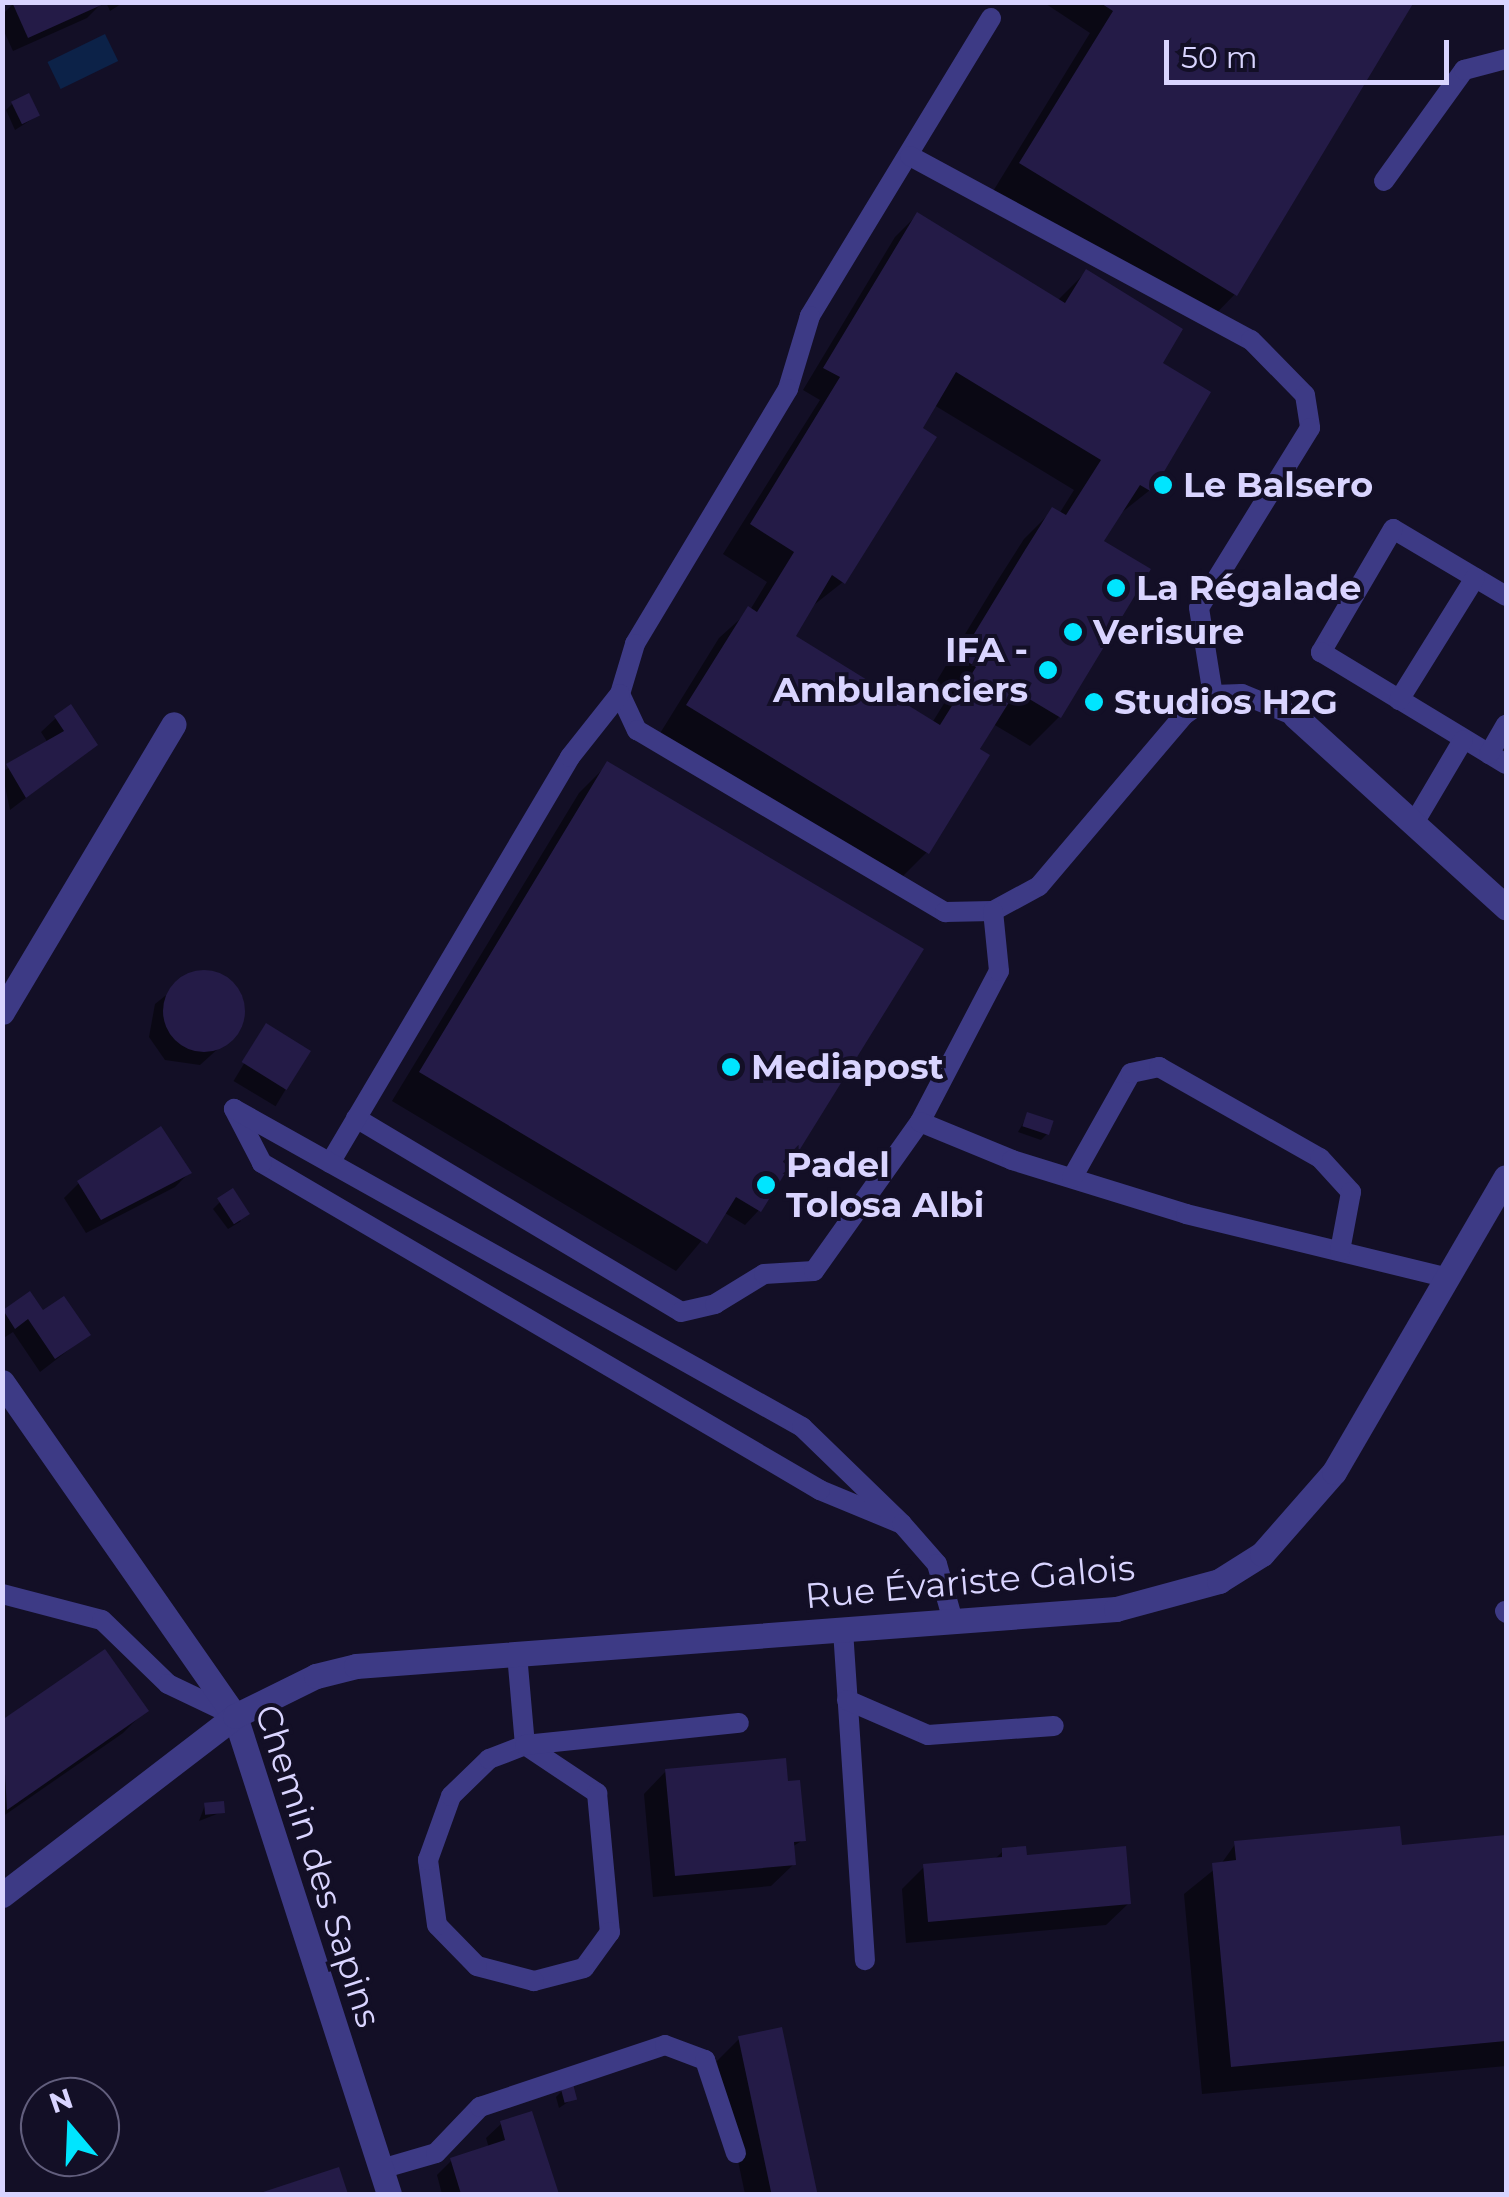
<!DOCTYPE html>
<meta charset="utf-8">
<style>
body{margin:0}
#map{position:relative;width:1509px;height:2197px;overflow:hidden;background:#130f26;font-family:Montserrat,sans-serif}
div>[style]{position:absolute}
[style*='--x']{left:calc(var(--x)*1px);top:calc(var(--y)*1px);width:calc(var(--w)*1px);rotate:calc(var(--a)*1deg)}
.water>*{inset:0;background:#0c2248;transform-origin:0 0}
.shadow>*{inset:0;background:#0007;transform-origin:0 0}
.building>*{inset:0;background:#241b47;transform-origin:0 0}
.round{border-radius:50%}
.lane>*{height:20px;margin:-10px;padding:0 10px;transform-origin:10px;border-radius:10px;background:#3d3a85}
.street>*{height:25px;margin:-12.5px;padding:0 12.5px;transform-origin:12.5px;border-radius:12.5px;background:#3d3a85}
.dots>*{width:28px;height:28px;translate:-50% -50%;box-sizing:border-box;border:5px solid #130f26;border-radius:50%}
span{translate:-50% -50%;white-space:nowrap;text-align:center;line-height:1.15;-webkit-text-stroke:8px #130f26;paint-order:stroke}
.poi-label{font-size:35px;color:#d9d4ff;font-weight:700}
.left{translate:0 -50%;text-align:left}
.right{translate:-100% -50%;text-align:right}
.street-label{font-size:35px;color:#d9d4ff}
.frame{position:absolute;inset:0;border:5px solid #d9d4ff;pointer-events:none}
.north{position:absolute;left:20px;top:2077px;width:100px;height:100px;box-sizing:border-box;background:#130f26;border:2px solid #625e7d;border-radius:50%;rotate:341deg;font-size:28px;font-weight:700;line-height:40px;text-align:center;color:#d9d4ff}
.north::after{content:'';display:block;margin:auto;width:35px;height:45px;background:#00e5ff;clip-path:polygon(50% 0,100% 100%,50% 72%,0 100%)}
.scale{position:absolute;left:1164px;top:40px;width:285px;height:45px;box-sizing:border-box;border:5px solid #d9d4ff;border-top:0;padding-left:12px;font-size:30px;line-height:35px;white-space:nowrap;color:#d9d4ff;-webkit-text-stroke:8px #130f26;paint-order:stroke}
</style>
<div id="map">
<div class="water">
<div style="left:105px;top:34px;width:30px;height:64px;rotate:64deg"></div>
</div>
<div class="shadow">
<div style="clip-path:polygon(103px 2px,87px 18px,13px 51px,2px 27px,2px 15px,13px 4px)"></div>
<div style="clip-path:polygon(106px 2px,124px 2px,110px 11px)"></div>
<div style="clip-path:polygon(1043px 2px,1411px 2px,1235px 294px,1206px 324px,992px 193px,1090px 33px)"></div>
<div style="clip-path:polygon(12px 104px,37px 116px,15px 130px,6px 110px)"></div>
<div style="clip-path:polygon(evenodd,917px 215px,1057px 301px,1086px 272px,1160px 364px,1150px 490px,1116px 517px,1100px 541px,1059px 717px,1030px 746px,993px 724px,927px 852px,898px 881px,659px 735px,719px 638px,750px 610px,767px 582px,723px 554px,820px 400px,803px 390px,895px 237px,917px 215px,934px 405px,1074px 490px,1059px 514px,1053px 510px,1024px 539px,996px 583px,933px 687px,948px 697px,932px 723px,793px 637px,810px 608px,843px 582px,934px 405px)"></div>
<div style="clip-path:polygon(56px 718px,95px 745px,10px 810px,2px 772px,48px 743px,41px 732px)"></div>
<div style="clip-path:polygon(608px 764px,920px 950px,759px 1210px,745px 1225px,725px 1213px,676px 1271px,392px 1101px,579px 793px)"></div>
<div style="clip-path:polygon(195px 972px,225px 976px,243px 999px,241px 1028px,200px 1065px,165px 1060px,149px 1037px,155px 1004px)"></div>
<div style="left:266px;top:1027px;width:49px;height:63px;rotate:31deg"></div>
<div style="clip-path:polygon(1028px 1115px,1048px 1133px,1041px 1140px,1018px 1132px)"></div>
<div style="clip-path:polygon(189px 1173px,175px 1187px,86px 1233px,64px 1198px,79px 1183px)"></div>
<div style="clip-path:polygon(220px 1202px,241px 1221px,228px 1229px,213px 1209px)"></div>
<div style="clip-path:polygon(30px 1295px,43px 1314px,88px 1335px,40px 1372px,13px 1332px,2px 1339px,2px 1314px)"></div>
<div style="clip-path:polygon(145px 1711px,123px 1733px,2px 1817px,2px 1723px)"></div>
<div style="clip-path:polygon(666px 1771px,786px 1784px,803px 1840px,792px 1847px,794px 1864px,771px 1886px,653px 1897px,644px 1794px)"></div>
<div style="clip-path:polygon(205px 1805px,222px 1812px,199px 1821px)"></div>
<div style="clip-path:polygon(1506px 1838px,1506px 2066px,1202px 2094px,1184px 1894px,1221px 1864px,1236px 1843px,1399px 1848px)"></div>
<div style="clip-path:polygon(1003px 1851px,1024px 1857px,1129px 1903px,1106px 1925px,906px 1943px,902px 1889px,924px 1867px,996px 1858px)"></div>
<div style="clip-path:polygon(739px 2039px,814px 2193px,813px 2194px,745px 2194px,717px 2061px)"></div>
<div style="clip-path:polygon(563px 2090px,574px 2098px,559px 2108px,556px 2097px)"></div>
<div style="clip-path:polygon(530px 2114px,556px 2194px,442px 2194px,437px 2175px,451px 2161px,489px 2148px,486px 2138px,501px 2124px)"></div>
</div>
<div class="building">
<div style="clip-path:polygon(12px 2px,108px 2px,28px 38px)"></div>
<div style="clip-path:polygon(1099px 2px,1414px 2px,1237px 296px,1019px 163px,1113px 11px)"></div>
<div style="left:29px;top:93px;width:25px;height:20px;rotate:64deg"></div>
<div style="clip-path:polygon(evenodd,917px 212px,1065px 303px,1086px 269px,1183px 329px,1163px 363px,1211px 392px,1152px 492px,1140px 485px,1104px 541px,1151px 569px,1061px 718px,1016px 691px,980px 749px,990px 755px,929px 854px,686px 705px,748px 606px,757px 612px,794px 552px,750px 524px,840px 377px,823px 368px,917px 212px,956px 372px,1101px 460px,1066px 515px,1052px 507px,1025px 550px,960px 657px,976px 667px,940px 725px,796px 636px,832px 575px,845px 584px,937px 437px,923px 428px,956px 372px)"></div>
<div style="clip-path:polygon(71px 704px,98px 745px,26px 798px,6px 764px,64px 731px,54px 716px)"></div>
<div style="clip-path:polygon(607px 761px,924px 949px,761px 1212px,736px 1197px,707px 1244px,419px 1072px)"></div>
<div class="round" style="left:163px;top:970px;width:82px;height:82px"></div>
<div style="left:266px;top:1023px;width:53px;height:46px;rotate:32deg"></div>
<div style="left:1027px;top:1112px;width:28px;height:15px;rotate:18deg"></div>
<div style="clip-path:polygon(161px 1126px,192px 1173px,101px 1220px,77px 1181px)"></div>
<div style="left:233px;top:1188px;width:31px;height:19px;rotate:57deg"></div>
<div style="clip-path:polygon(30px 1291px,43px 1310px,64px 1296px,91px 1335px,55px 1359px,28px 1319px,15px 1329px,3px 1310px)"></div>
<div style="clip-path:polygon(105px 1649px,149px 1711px,7px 1810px,2px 1720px)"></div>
<div style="clip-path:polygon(786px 1758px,788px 1781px,800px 1780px,806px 1841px,794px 1842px,796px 1865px,675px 1876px,665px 1769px)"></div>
<div style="left:224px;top:1801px;width:12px;height:20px;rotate:85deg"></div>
<div style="clip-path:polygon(1400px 1826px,1402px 1845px,1506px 1835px,1506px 2041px,1231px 2067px,1212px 1863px,1236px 1860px,1234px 1841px)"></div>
<div style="clip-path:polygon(1026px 1846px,1027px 1855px,1126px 1846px,1131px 1904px,928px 1922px,923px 1864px,1002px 1857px,1002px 1848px)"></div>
<div style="left:782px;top:2027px;width:171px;height:45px;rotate:78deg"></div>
<div style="left:573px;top:2084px;width:16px;height:13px;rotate:75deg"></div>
<div style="clip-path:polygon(532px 2111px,559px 2194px,461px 2194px,450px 2158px,505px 2140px,500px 2121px)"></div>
<div style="clip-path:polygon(339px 2167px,348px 2194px,257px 2194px)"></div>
</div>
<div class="lane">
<div style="--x:991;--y:18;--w:349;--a:121.3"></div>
<div style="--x:810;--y:316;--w:76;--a:106.8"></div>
<div style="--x:788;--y:389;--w:297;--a:121"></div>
<div style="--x:635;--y:644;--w:52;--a:106.7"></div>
<div style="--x:620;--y:694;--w:40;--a:65"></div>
<div style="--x:637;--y:730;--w:358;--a:30.6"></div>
<div style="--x:945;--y:912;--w:48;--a:-1.2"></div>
<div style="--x:993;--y:911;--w:52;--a:-28.5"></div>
<div style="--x:1039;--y:886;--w:224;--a:-49.7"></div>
<div style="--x:1184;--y:715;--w:35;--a:-35"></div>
<div style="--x:1213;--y:695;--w:29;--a:-2"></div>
<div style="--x:1242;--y:694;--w:57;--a:22.5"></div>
<div style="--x:910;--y:156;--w:387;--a:28.4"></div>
<div style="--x:1251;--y:340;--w:77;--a:45.5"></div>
<div style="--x:1305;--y:395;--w:33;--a:81"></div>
<div style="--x:1310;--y:428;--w:211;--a:121.7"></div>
<div style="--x:1199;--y:608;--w:88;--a:80.9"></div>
<div style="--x:1384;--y:181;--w:137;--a:-54.2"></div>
<div style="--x:1464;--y:70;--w:43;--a:-14.7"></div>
<div style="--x:1506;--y:596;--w:131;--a:-149.3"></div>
<div style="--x:1393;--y:529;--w:143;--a:120.3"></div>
<div style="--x:1321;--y:652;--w:216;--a:31.2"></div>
<div style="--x:1399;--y:700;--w:144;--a:-58.1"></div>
<div style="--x:1489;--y:754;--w:34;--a:-60"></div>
<div style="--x:1414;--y:823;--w:96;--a:-59.4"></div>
<div style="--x:356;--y:1118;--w:378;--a:30.8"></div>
<div style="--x:681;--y:1312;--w:35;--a:-13"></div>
<div style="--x:715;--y:1304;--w:57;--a:-31.5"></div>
<div style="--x:764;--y:1274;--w:50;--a:-3.4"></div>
<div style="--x:814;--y:1271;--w:183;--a:-54.6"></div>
<div style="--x:920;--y:1122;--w:170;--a:-62.4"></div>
<div style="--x:999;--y:971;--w:60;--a:-95.7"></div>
<div style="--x:920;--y:1122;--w:100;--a:22.4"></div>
<div style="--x:1012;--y:1160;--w:182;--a:17.2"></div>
<div style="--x:1186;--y:1214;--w:267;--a:13.7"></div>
<div style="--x:330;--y:1163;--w:472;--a:-59.4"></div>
<div style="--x:570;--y:757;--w:80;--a:-51.6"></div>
<div style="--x:1072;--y:1178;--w:120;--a:-60.7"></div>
<div style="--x:1131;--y:1073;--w:29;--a:-12"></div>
<div style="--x:1159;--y:1067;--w:185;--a:29.5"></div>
<div style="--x:1320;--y:1158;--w:46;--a:47.6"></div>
<div style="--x:1351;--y:1192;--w:60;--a:100.6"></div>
<div style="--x:902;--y:1524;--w:89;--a:-157.5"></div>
<div style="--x:820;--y:1490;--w:647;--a:-149.63"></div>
<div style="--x:262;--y:1163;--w:61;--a:-117.4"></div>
<div style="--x:234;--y:1109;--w:651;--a:29.24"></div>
<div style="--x:802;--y:1427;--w:139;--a:44.1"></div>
<div style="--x:902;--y:1524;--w:53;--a:48.8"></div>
<div style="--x:937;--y:1564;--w:59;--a:74.3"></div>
<div style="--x:2;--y:1594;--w:103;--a:14.6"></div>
<div style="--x:102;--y:1620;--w:92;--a:44.1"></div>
<div style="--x:168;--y:1684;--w:72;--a:25.5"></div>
<div style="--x:1505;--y:1611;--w:2;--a:63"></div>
<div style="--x:843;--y:1630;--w:331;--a:86.2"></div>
<div style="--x:517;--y:1654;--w:91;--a:85"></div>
<div style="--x:525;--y:1745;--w:87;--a:33.7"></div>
<div style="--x:597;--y:1793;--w:140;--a:84.7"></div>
<div style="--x:610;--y:1932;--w:44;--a:125.8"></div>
<div style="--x:584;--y:1968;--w:52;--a:165.4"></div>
<div style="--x:534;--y:1981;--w:59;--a:-165.3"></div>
<div style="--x:477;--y:1966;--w:57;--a:-134.3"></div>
<div style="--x:437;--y:1925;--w:66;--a:-97.9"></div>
<div style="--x:428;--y:1860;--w:68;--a:-70.2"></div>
<div style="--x:451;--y:1796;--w:53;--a:-44.2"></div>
<div style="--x:489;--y:1759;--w:39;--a:-21"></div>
<div style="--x:525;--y:1745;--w:215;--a:-5.9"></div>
<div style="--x:847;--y:1700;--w:88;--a:23.4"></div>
<div style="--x:928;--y:1735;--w:126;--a:-4.1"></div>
<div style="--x:381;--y:2169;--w:57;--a:-16.2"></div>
<div style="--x:436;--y:2153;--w:64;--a:-46.3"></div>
<div style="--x:480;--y:2107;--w:195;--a:-18.5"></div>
<div style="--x:665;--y:2045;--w:43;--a:20.6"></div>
<div style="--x:705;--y:2060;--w:98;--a:71.6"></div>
</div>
<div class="street">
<div style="--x:1295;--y:716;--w:285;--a:42.2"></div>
<div style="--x:2;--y:1012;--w:335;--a:-59.2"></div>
<div style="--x:2;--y:1382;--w:407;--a:55.1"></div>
<div style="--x:235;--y:1716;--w:502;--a:72.14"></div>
<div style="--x:2;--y:1895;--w:294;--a:-37.5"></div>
<div style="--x:235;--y:1716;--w:90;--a:-26.3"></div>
<div style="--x:316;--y:1676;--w:41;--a:-14"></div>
<div style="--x:356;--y:1666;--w:762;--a:-4.29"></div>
<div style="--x:1116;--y:1609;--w:107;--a:-15.2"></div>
<div style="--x:1219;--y:1581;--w:51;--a:-32.1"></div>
<div style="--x:1262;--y:1554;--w:109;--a:-48.7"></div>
<div style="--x:1334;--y:1472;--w:341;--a:-59.8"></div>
</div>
<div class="dots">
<div style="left:1163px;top:485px;background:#00e5ff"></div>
<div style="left:1116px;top:588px;background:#00e5ff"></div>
<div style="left:1073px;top:632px;background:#00e5ff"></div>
<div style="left:1048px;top:670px;background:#00e5ff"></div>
<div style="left:1094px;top:702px;background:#00e5ff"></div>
<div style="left:731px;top:1067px;background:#00e5ff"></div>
<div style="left:766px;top:1185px;background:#00e5ff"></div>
</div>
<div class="poi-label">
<span class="left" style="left:1183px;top:485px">Le Balsero</span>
<span class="left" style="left:1136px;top:588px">La Régalade</span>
<span class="left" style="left:1093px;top:632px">Verisure</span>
<span class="right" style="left:1028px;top:670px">IFA -<br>Ambulanciers</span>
<span class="left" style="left:1114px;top:702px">Studios H2G</span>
<span class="left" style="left:751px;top:1067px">Mediapost</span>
<span class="left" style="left:786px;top:1185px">Padel<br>Tolosa Albi</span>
</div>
<div class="street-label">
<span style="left:970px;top:1582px;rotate:-5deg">Rue Évariste Galois</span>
<span style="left:318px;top:1866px;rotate:72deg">Chemin des Sapins</span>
</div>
<div class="frame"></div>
<div class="north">N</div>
<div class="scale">50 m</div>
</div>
